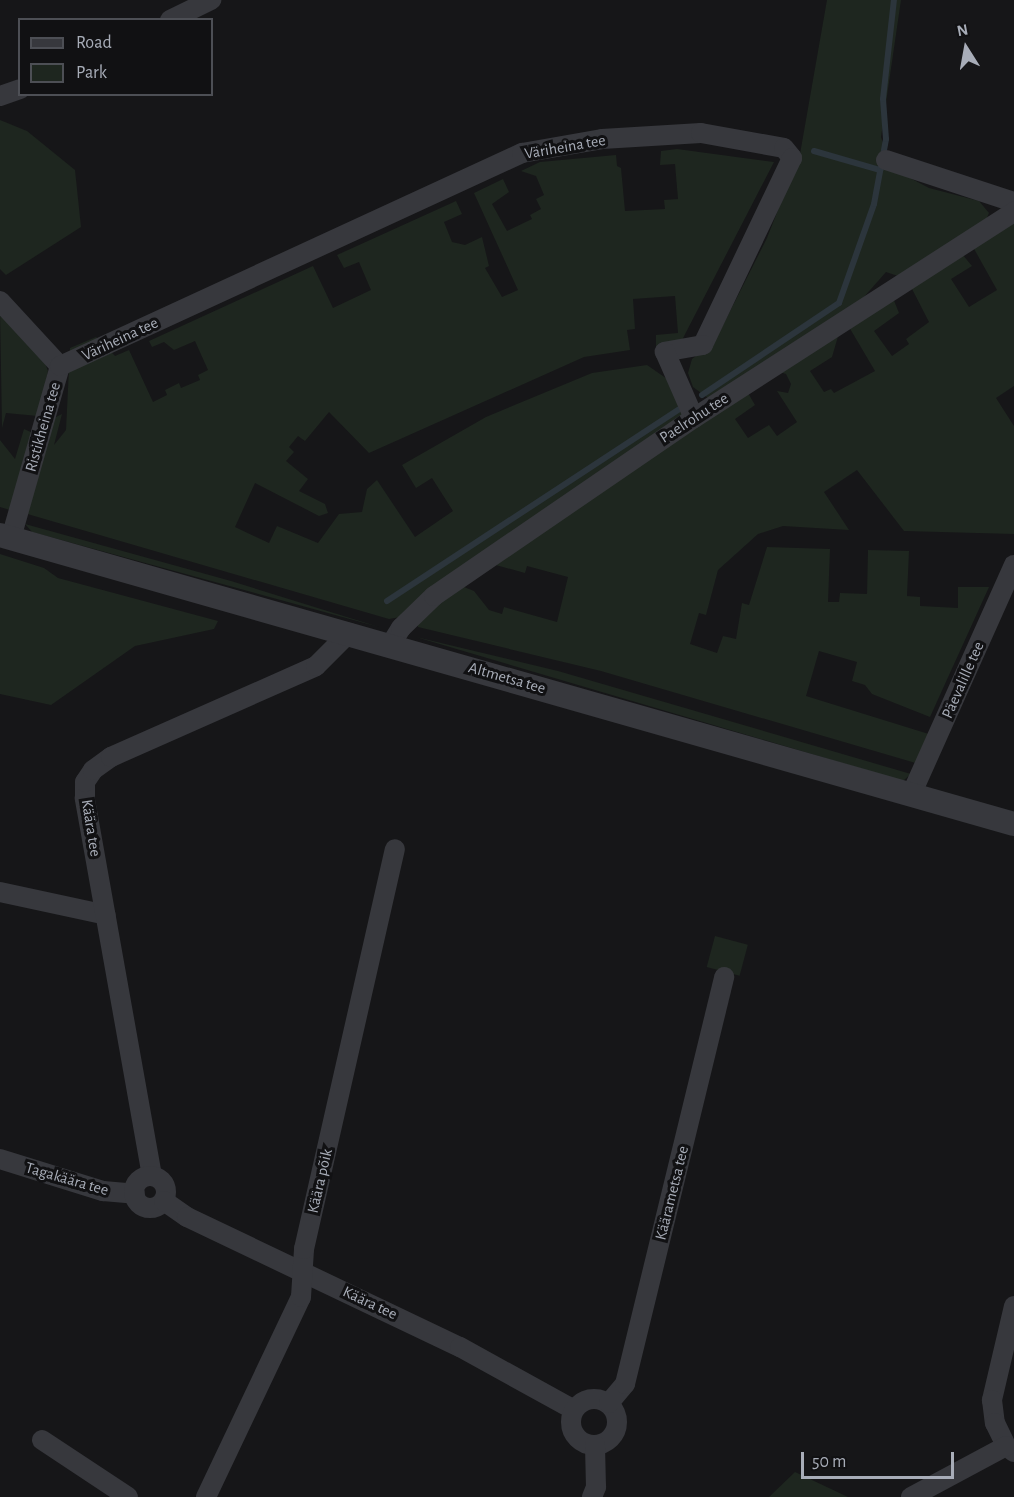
<!DOCTYPE html>
<meta charset="utf-8">
<style>
body{margin:0}
#map{position:relative;width:1014px;height:1497px;overflow:hidden;background:#161618;font-family:"Alegreya Sans",sans-serif}
div>[style]{position:absolute}
[style*='--x']{left:calc(var(--x)*1px);top:calc(var(--y)*1px);width:calc(var(--w)*1px);rotate:calc(var(--a)*1deg)}
.green>*{inset:0;background:#1e261f;transform-origin:0 0}
.stream>*{height:6px;margin:-3px;padding:0 3px;transform-origin:3px;border-radius:3px;background:#2c353c}
.minor>*{height:20px;margin:-10px;padding:0 10px;transform-origin:10px;border-radius:10px;background:#37383d}
.minor>.ring{margin:-10px;padding:0;box-sizing:content-box;background:none;border:20px solid #37383d;border-radius:50%}
.tertiary>*{height:24px;margin:-12px;padding:0 12px;transform-origin:12px;border-radius:12px;background:#37383d}
span{translate:-50% -50%;white-space:nowrap;text-align:center;line-height:1.15;-webkit-text-stroke:6px #111113;paint-order:stroke}
.street-label{font-size:16px;color:#a8adb8}
.legend{position:absolute;left:18px;top:18px;width:195px;height:78px;box-sizing:border-box;background:#111113;border:2px solid #4d4f55;margin:0;padding:8px 10px;list-style:none;font-size:18px;color:#a8adb8}
.legend li{display:flex;align-items:center;gap:12px;height:30px}
.legend b{width:30px;border:2px solid #4d4f55}
.north{position:absolute;left:936px;top:18px;width:60px;height:60px;-webkit-text-stroke:4px #111113;paint-order:stroke;rotate:349deg;font-size:16px;font-weight:700;line-height:24px;text-align:center;color:#a8adb8}
.north::after{content:'';display:block;margin:auto;width:21px;height:27px;background:#a8adb8;clip-path:polygon(50% 0,100% 100%,50% 72%,0 100%)}
.scale{position:absolute;left:801px;top:1452px;width:153px;height:27px;box-sizing:border-box;border:3px solid #a8adb8;border-top:0;padding-left:8px;font-size:18px;line-height:21px;white-space:nowrap;color:#a8adb8;-webkit-text-stroke:4px #111113;paint-order:stroke}
</style>
<div id="map">
<div class="green">
<div style="clip-path:polygon(827px 0,901px 0,881px 137px,891px 168px,929px 188px,979px 201px,989px 213px,986px 220px,901px 277px,886px 272px,856px 306px,708px 398px,693px 387px,688px 373px,692px 359px,715px 341px,767px 238px,800px 154px)"></div>
<div style="clip-path:polygon(0 120px,27px 131px,75px 170px,81px 227px,6px 275px,0 269px)"></div>
<div style="clip-path:polygon(677px 149px,774px 162px,681px 342px,656px 346px,656px 335px,678px 333px,675px 296px,633px 299px,635px 329px,627px 330px,630px 350px,584px 357px,369px 453px,329px 412px,305px 441px,298px 436px,289px 447px,294px 452px,286px 461px,308px 479px,299px 491px,325px 504px,328px 513px,319px 516px,255px 483px,235px 527px,269px 543px,277px 526px,318px 543px,339px 514px,362px 512px,367px 489px,377px 480px,415px 537px,453px 511px,432px 478px,416px 488px,402px 465px,486px 417px,592px 373px,647px 365px,673px 383px,683px 414px,400px 617px,389px 619px,24px 513px,54px 418px,62px 414px,54px 445px,66px 430px,70px 348px,96px 337px,115px 356px,129px 350px,153px 402px,167px 395px,165px 390px,179px 383px,181px 388px,200px 380px,198px 375px,208px 370px,195px 341px,174px 350px,164px 342px,152px 347px,149px 341px,313px 266px,333px 308px,371px 290px,359px 262px,344px 268px,337px 255px,456px 201px,462px 214px,444px 222px,452px 242px,465px 245px,482px 237px,489px 266px,485px 268px,502px 297px,518px 290px,474px 193px,503px 179px,509px 192px,492px 204px,507px 231px,532px 219px,530px 215px,541px 209px,536px 199px,544px 195px,536px 176px,521px 171px,540px 162px,616px 155px,617px 166px,621px 168px,625px 211px,665px 209px,664px 200px,678px 199px,675px 164px,660px 165px,661px 151px)"></div>
<div style="clip-path:polygon(1014px 220px,1014px 386px,996px 398px,1014px 426px,1014px 534px,904px 531px,857px 470px,824px 492px,849px 530px,783px 526px,758px 534px,718px 570px,706px 615px,699px 613px,690px 644px,717px 653px,723px 636px,736px 639px,742px 603px,749px 605px,767px 547px,830px 549px,828px 602px,839px 602px,840px 593px,867px 594px,868px 550px,909px 551px,907px 596px,920px 597px,920px 606px,958px 608px,958px 587px,989px 587px,930px 717px,872px 694px,865px 685px,852px 681px,857px 662px,819px 651px,806px 696px,932px 735px,919px 764px,601px 671px,418px 627px,417px 620px,459px 585px,474px 591px,489px 610px,502px 614px,504px 607px,557px 622px,568px 577px,527px 566px,525px 573px,492px 564px,748px 393px,755px 405px,735px 419px,748px 438px,769px 425px,777px 436px,797px 422px,777px 391px,788px 393px,791px 384px,786px 374px,780px 372px,839px 333px,832px 357px,810px 371px,824px 392px,831px 389px,834px 393px,875px 371px,849px 327px,893px 298px,899px 313px,874px 331px,892px 356px,909px 344px,906px 339px,929px 322px,911px 287px,962px 254px,972px 266px,951px 279px,969px 307px,997px 290px,973px 247px)"></div>
<div style="clip-path:polygon(0 309px,43px 358px,48px 371px,38px 416px,6px 413px,2px 428px)"></div>
<div style="clip-path:polygon(24px 429px,33px 433px,10px 510px,0 507px,0 440px,15px 459px)"></div>
<div style="clip-path:polygon(25px 524px,231px 581px,379px 627px,32px 532px)"></div>
<div style="clip-path:polygon(0 554px,44px 568px,58px 578px,218px 621px,214px 629px,135px 646px,51px 705px,0 694px)"></div>
<div style="clip-path:polygon(416px 637px,558px 671px,911px 774px,903px 781px)"></div>
<div style="left:715px;top:936px;width:34px;height:32px;rotate:15deg"></div>
<div style="clip-path:polygon(795px 1472px,848px 1497px,769px 1497px)"></div>
</div>
<div class="stream">
<div style="--x:814;--y:151;--w:69;--a:16.1"></div>
<div style="--x:702;--y:395;--w:165;--a:-33.9"></div>
<div style="--x:839;--y:303;--w:105;--a:-70.5"></div>
<div style="--x:874;--y:204;--w:66;--a:-79.5"></div>
<div style="--x:886;--y:139;--w:40;--a:-94.3"></div>
<div style="--x:883;--y:99;--w:100;--a:-83.7"></div>
<div style="--x:387;--y:601;--w:349;--a:-33.3"></div>
</div>
<div class="minor">
<div style="--x:170;--y:20;--w:46;--a:-26"></div>
<div style="--x:0;--y:96;--w:21;--a:-19"></div>
<div style="--x:886;--y:160;--w:135;--a:18.2"></div>
<div style="--x:0;--y:301;--w:88;--a:47.3"></div>
<div style="--x:60;--y:366;--w:179;--a:105.9"></div>
<div style="--x:60;--y:366;--w:509;--a:-24.75"></div>
<div style="--x:522;--y:153;--w:81;--a:-9.9"></div>
<div style="--x:602;--y:139;--w:99;--a:-3.5"></div>
<div style="--x:701;--y:133;--w:84;--a:10.2"></div>
<div style="--x:784;--y:148;--w:13;--a:51"></div>
<div style="--x:792;--y:158;--w:207;--a:115.5"></div>
<div style="--x:703;--y:345;--w:39;--a:170"></div>
<div style="--x:665;--y:352;--w:72;--a:66.3"></div>
<div style="--x:391;--y:644;--w:19;--a:-58"></div>
<div style="--x:401;--y:628;--w:46;--a:-44.1"></div>
<div style="--x:434;--y:596;--w:315;--a:-34.4"></div>
<div style="--x:694;--y:418;--w:381;--a:-32.8"></div>
<div style="--x:911;--y:795;--w:252;--a:-65.9"></div>
<div style="--x:0;--y:892;--w:108;--a:12.2"></div>
<div style="--x:0;--y:1159;--w:108;--a:17.3"></div>
<div style="--x:103;--y:1191;--w:32;--a:5"></div>
<div style="--x:152;--y:1176;--w:384;--a:-100.1"></div>
<div style="--x:85;--y:798;--w:16;--a:-90"></div>
<div style="--x:85;--y:782;--w:14;--a:-56"></div>
<div style="--x:93;--y:770;--w:22;--a:-36"></div>
<div style="--x:111;--y:757;--w:224;--a:-23.9"></div>
<div style="--x:316;--y:666;--w:47;--a:-45"></div>
<div class="ring" style="left:134px;top:1176px;width:12px;height:12px"></div>
<div style="--x:164;--y:1201;--w:28;--a:35"></div>
<div style="--x:187;--y:1217;--w:302;--a:25.5"></div>
<div style="--x:460;--y:1347;--w:130;--a:28.9"></div>
<div style="--x:1014;--y:1306;--w:97;--a:103.2"></div>
<div style="--x:992;--y:1400;--w:23;--a:83"></div>
<div style="--x:995;--y:1423;--w:25;--a:64"></div>
<div style="--x:1006;--y:1446;--w:10;--a:37"></div>
<div class="ring" style="left:571px;top:1399px;width:26px;height:26px"></div>
<div style="--x:609;--y:1403;--w:25;--a:-50"></div>
<div style="--x:625;--y:1384;--w:419;--a:-76.3"></div>
<div style="--x:42;--y:1440;--w:103;--a:33.5"></div>
<div style="--x:206;--y:1497;--w:221;--a:-64.6"></div>
<div style="--x:301;--y:1297;--w:48;--a:-86.4"></div>
<div style="--x:304;--y:1249;--w:410;--a:-77.2"></div>
<div style="--x:592;--y:1497;--w:11;--a:-68"></div>
<div style="--x:596;--y:1487;--w:42;--a:-91.4"></div>
<div style="--x:911;--y:1497;--w:108;--a:-28.2"></div>
</div>
<div class="tertiary">
<div style="--x:0;--y:535;--w:1054;--a:15.91"></div>
</div>
<div class="street-label">
<span style="left:565px;top:147px;rotate:-10deg">Väriheina tee</span>
<span style="left:120px;top:339px;rotate:-25deg">Väriheina tee</span>
<span style="left:694px;top:418px;rotate:-33deg">Paelrohu tee</span>
<span style="left:43px;top:427px;rotate:-74deg">Ristikheina tee</span>
<span style="left:507px;top:678px;rotate:16deg">Altmetsa tee</span>
<span style="left:963px;top:680px;rotate:-66deg">Päevalille tee</span>
<span style="left:91px;top:828px;rotate:81deg">Käära tee</span>
<span style="left:67px;top:1179px;rotate:16deg">Tagakäära tee</span>
<span style="left:320px;top:1181px;rotate:-77deg">Käära põik</span>
<span style="left:672px;top:1193px;rotate:-76deg">Käärametsa tee</span>
<span style="left:370px;top:1303px;rotate:25deg">Käära tee</span>
</div>
<ul class="legend">
<li><b style="height:8px;background:#37383d"></b>Road</li>
<li><b style="height:16px;background:#1e261f"></b>Park</li>
</ul>
<div class="north">N</div>
<div class="scale">50 m</div>
</div>
